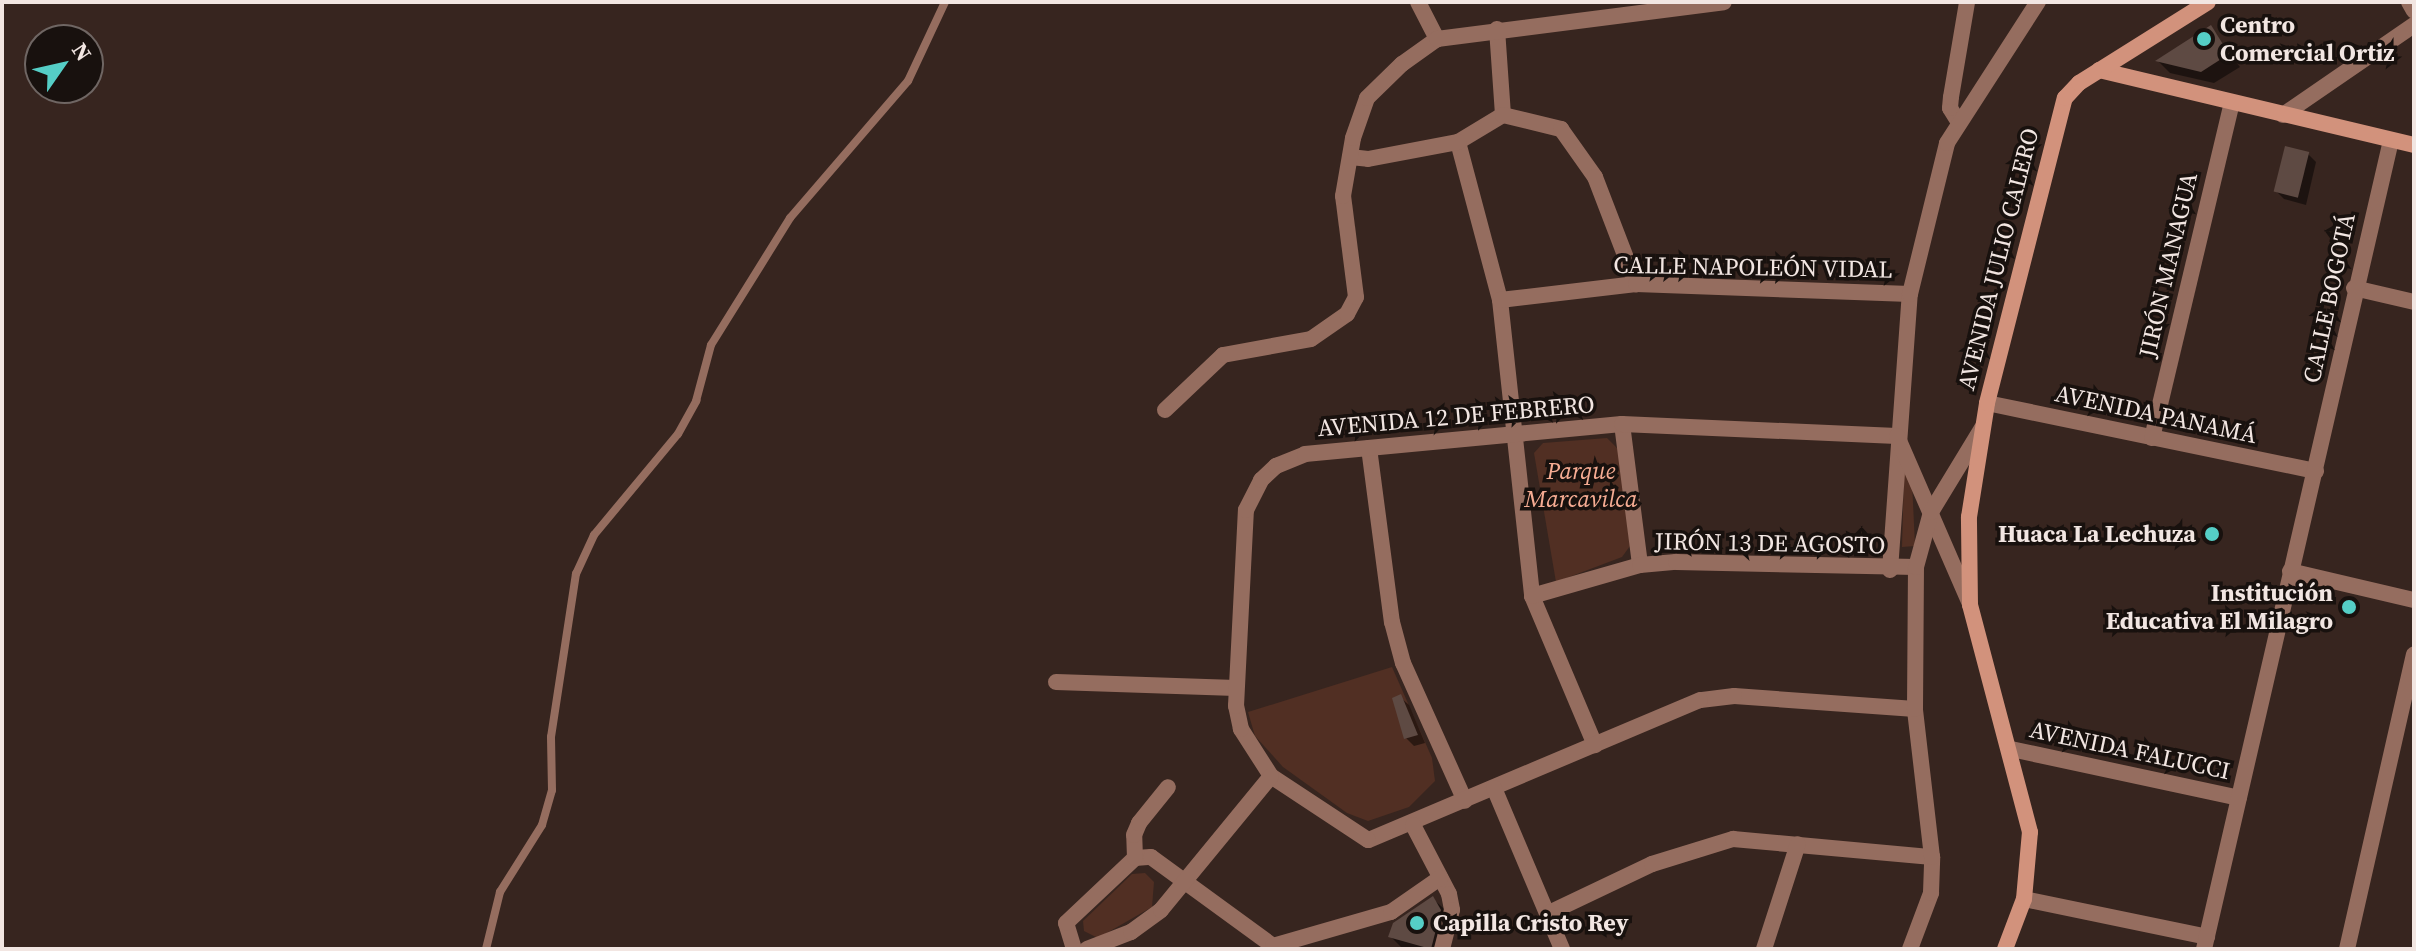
<!DOCTYPE html>
<meta charset="utf-8">
<style>
body{margin:0}
#map{position:relative;width:2416px;height:951px;overflow:hidden;background:#37251f;font-family:"Source Serif 4",serif}
div>[style]{position:absolute}
[style*='--x']{left:calc(var(--x)*1px);top:calc(var(--y)*1px);width:calc(var(--w)*1px);rotate:calc(var(--a)*1deg)}
.green>*{inset:0;background:#512f23}
.shadow>*{inset:0;background:#0007}
.building>*{inset:0;background:#5e4a43;transform-origin:0 0}
.lane>*{height:8px;margin:-4px;padding:0 4px;transform-origin:4px;border-radius:4px;background:#956d5f}
.street>*{height:16px;margin:-8px;padding:0 8px;transform-origin:8px;border-radius:8px;background:#956d5f}
.secondary>*{height:16px;margin:-8px;padding:0 8px;transform-origin:8px;border-radius:8px;background:#d2927c}
.dots>*{width:22px;height:22px;translate:-50% -50%;box-sizing:border-box;border:4px solid #18110e;border-radius:50%}
span{translate:-50% -50%;white-space:nowrap;text-align:center;line-height:1.15;-webkit-text-stroke:7px #18110e;paint-order:stroke}
.poi-label{font-size:24px;color:#f2e6e2;font-weight:700}
.left{translate:0 -50%;text-align:left}
.right{translate:-100% -50%;text-align:right}
.street-label{font-size:24px;color:#f2e6e2}
.park-label{font-size:24px;color:#f6ac93;font-style:italic}
.frame{position:absolute;inset:0;border:4px solid #f2e6e2;pointer-events:none}
.north{position:absolute;left:24px;top:24px;width:80px;height:80px;box-sizing:border-box;background:#18110e;border:2px solid #6f6663;border-radius:50%;rotate:56deg;font-size:22px;font-weight:700;line-height:32px;text-align:center;color:#f2e6e2}
.north::after{content:'';display:block;margin:auto;width:28px;height:36px;background:#55cec6;clip-path:polygon(50% 0,100% 100%,50% 72%,0 100%)}
</style>
<div id="map">
<div class="green">
<div style="clip-path:polygon(1607px 438px,1618px 449px,1630px 546px,1622px 557px,1556px 582px,1534px 453px,1543px 443px)"></div>
<div style="clip-path:polygon(1904px 473px,1912px 481px,1915px 546px,1902px 547px)"></div>
<div style="clip-path:polygon(1392px 667px,1432px 758px,1435px 781px,1409px 807px,1368px 821px,1347px 813px,1283px 767px,1255px 736px,1248px 712px)"></div>
<div style="clip-path:polygon(1145px 873px,1154px 882px,1152px 907px,1098px 938px,1084px 931px,1083px 921px,1132px 874px)"></div>
</div>
<div class="shadow">
<div style="clip-path:polygon(2210px 28px,2240px 67px,2214px 83px,2170px 73px,2158px 61px)"></div>
<div style="clip-path:polygon(2308px 154px,2316px 162px,2306px 205px,2284px 199px,2276px 191px)"></div>
<div style="clip-path:polygon(1400px 697px,1409px 705px,1425px 743px,1414px 746px,1406px 738px)"></div>
<div style="clip-path:polygon(1433px 899px,1450px 914px,1444px 949px,1403px 949px,1390px 936px)"></div>
</div>
<div class="building">
<div style="clip-path:polygon(2211px 25px,2229px 54px,2201px 72px,2155px 61px)"></div>
<div style="left:2285px;top:146px;width:25px;height:47px;rotate:14deg"></div>
<div style="clip-path:polygon(1401px 694px,1418px 735px,1404px 739px,1392px 698px)"></div>
<div style="clip-path:polygon(1433px 896px,1441px 910px,1431px 949px,1388px 937px,1393px 923px)"></div>
</div>
<div class="lane">
<div style="--x:486;--y:949;--w:59;--a:-76.2"></div>
<div style="--x:500;--y:892;--w:79;--a:-57.9"></div>
<div style="--x:542;--y:825;--w:36;--a:-74"></div>
<div style="--x:552;--y:790;--w:53;--a:-91.1"></div>
<div style="--x:551;--y:737;--w:165;--a:-81.3"></div>
<div style="--x:576;--y:574;--w:43;--a:-65.2"></div>
<div style="--x:594;--y:535;--w:131;--a:-50.3"></div>
<div style="--x:678;--y:434;--w:38;--a:-61"></div>
<div style="--x:696;--y:401;--w:58;--a:-75"></div>
<div style="--x:711;--y:345;--w:150;--a:-58.1"></div>
<div style="--x:790;--y:218;--w:181;--a:-49.3"></div>
<div style="--x:908;--y:81;--w:87;--a:-64.9"></div>
</div>
<div class="street">
<div style="--x:1418;--y:2;--w:42;--a:62.8"></div>
<div style="--x:2409;--y:2;--w:10;--a:61"></div>
<div style="--x:1497;--y:29;--w:86;--a:86"></div>
<div style="--x:2283;--y:115;--w:159;--a:-34.5"></div>
<div style="--x:1958;--y:121;--w:15;--a:-122"></div>
<div style="--x:1950;--y:108;--w:11;--a:-85"></div>
<div style="--x:1951;--y:97;--w:96;--a:-80.4"></div>
<div style="--x:1458;--y:142;--w:163;--a:75.1"></div>
<div style="--x:1500;--y:300;--w:298;--a:83.8"></div>
<div style="--x:1532;--y:596;--w:162;--a:67.1"></div>
<div style="--x:1458;--y:142;--w:52;--a:-31"></div>
<div style="--x:1503;--y:115;--w:60;--a:13.6"></div>
<div style="--x:1561;--y:129;--w:59;--a:54.7"></div>
<div style="--x:1595;--y:177;--w:115;--a:69"></div>
<div style="--x:1350;--y:157;--w:18;--a:6"></div>
<div style="--x:1368;--y:159;--w:92;--a:-10.7"></div>
<div style="--x:2354;--y:288;--w:62;--a:13.1"></div>
<div style="--x:1500;--y:300;--w:137;--a:-6.7"></div>
<div style="--x:1636;--y:284;--w:274;--a:2.1"></div>
<div style="--x:1987;--y:403;--w:336;--a:11.7"></div>
<div style="--x:1165;--y:410;--w:80;--a:-43.5"></div>
<div style="--x:1223;--y:355;--w:89;--a:-10.3"></div>
<div style="--x:1311;--y:339;--w:44;--a:-34.8"></div>
<div style="--x:1347;--y:314;--w:19;--a:-62"></div>
<div style="--x:1356;--y:297;--w:102;--a:-97.3"></div>
<div style="--x:1343;--y:196;--w:59;--a:-80.2"></div>
<div style="--x:1353;--y:138;--w:42;--a:-70.7"></div>
<div style="--x:1367;--y:98;--w:49;--a:-44.2"></div>
<div style="--x:1402;--y:64;--w:43;--a:-35.5"></div>
<div style="--x:1437;--y:39;--w:289;--a:-7.3"></div>
<div style="--x:1622;--y:424;--w:142;--a:82.7"></div>
<div style="--x:2152;--y:438;--w:344;--a:-76.6"></div>
<div style="--x:1369;--y:448;--w:176;--a:82.5"></div>
<div style="--x:1392;--y:622;--w:42;--a:75"></div>
<div style="--x:1403;--y:663;--w:151;--a:65.8"></div>
<div style="--x:1890;--y:570;--w:277;--a:-85.9"></div>
<div style="--x:1910;--y:294;--w:155;--a:-76.2"></div>
<div style="--x:1947;--y:143;--w:168;--a:-57.2"></div>
<div style="--x:2290;--y:571;--w:127;--a:13.2"></div>
<div style="--x:1532;--y:596;--w:112;--a:-16"></div>
<div style="--x:1640;--y:565;--w:36;--a:-5"></div>
<div style="--x:1676;--y:562;--w:240;--a:1.2"></div>
<div style="--x:1056;--y:682;--w:180;--a:1.9"></div>
<div style="--x:1915;--y:709;--w:181;--a:-175.9"></div>
<div style="--x:1734;--y:696;--w:34;--a:173"></div>
<div style="--x:1700;--y:700;--w:360;--a:157.1"></div>
<div style="--x:1368;--y:840;--w:116;--a:-146.6"></div>
<div style="--x:1271;--y:776;--w:56;--a:-122.6"></div>
<div style="--x:1241;--y:729;--w:24;--a:-102"></div>
<div style="--x:1236;--y:706;--w:196;--a:-87.1"></div>
<div style="--x:1246;--y:510;--w:34;--a:-63"></div>
<div style="--x:1261;--y:480;--w:21;--a:-43"></div>
<div style="--x:1276;--y:466;--w:31;--a:-22"></div>
<div style="--x:1305;--y:454;--w:318;--a:-5.4"></div>
<div style="--x:1622;--y:424;--w:275;--a:2.5"></div>
<div style="--x:1897;--y:436;--w:183;--a:66.5"></div>
<div style="--x:2011;--y:749;--w:233;--a:12.1"></div>
<div style="--x:1494;--y:788;--w:175;--a:67.1"></div>
<div style="--x:1413;--y:825;--w:78;--a:62.4"></div>
<div style="--x:1449;--y:894;--w:16;--a:79"></div>
<div style="--x:1452;--y:910;--w:40;--a:104.4"></div>
<div style="--x:1135;--y:858;--w:16;--a:-4"></div>
<div style="--x:1151;--y:857;--w:156;--a:36.1"></div>
<div style="--x:2024;--y:899;--w:187;--a:11.7"></div>
<div style="--x:1549;--y:913;--w:114;--a:-25.4"></div>
<div style="--x:1652;--y:864;--w:85;--a:-17.2"></div>
<div style="--x:1733;--y:839;--w:200;--a:5.2"></div>
<div style="--x:1273;--y:946;--w:123;--a:-16.1"></div>
<div style="--x:1391;--y:912;--w:60;--a:-34.8"></div>
<div style="--x:1074;--y:949;--w:27;--a:-107"></div>
<div style="--x:1066;--y:923;--w:95;--a:-43.3"></div>
<div style="--x:1135;--y:858;--w:23;--a:-92"></div>
<div style="--x:1134;--y:835;--w:13;--a:-67"></div>
<div style="--x:1139;--y:823;--w:46;--a:-51.1"></div>
<div style="--x:1087;--y:949;--w:47;--a:-21.1"></div>
<div style="--x:1131;--y:932;--w:37;--a:-36"></div>
<div style="--x:1161;--y:910;--w:173;--a:-50.6"></div>
<div style="--x:1764;--y:949;--w:110;--a:-72.1"></div>
<div style="--x:1910;--y:949;--w:60;--a:-69.4"></div>
<div style="--x:1931;--y:893;--w:36;--a:-88"></div>
<div style="--x:1932;--y:857;--w:149;--a:-96.6"></div>
<div style="--x:1915;--y:709;--w:142;--a:-89.6"></div>
<div style="--x:1916;--y:567;--w:57;--a:-74.7"></div>
<div style="--x:1931;--y:512;--w:98;--a:-58.7"></div>
<div style="--x:2204;--y:949;--w:830;--a:-76.98"></div>
<div style="--x:2347;--y:949;--w:302;--a:-77.2"></div>
</div>
<div class="secondary">
<div style="--x:2099;--y:70;--w:324;--a:13.4"></div>
<div style="--x:2005;--y:949;--w:53;--a:-69.2"></div>
<div style="--x:2024;--y:899;--w:67;--a:-84.9"></div>
<div style="--x:2030;--y:832;--w:235;--a:-104.8"></div>
<div style="--x:1970;--y:605;--w:88;--a:-90.7"></div>
<div style="--x:1969;--y:517;--w:115;--a:-81"></div>
<div style="--x:1987;--y:403;--w:315;--a:-75.7"></div>
<div style="--x:2065;--y:98;--w:21;--a:-47"></div>
<div style="--x:2079;--y:83;--w:152;--a:-32.1"></div>
</div>
<div class="dots">
<div style="left:2204px;top:39px;background:#55cec6"></div>
<div style="left:2212px;top:534px;background:#55cec6"></div>
<div style="left:2349px;top:607px;background:#55cec6"></div>
<div style="left:1417px;top:923px;background:#55cec6"></div>
</div>
<div class="poi-label">
<span class="left" style="left:2220px;top:39px">Centro<br>Comercial Ortiz</span>
<span class="right" style="left:2196px;top:534px">Huaca La Lechuza</span>
<span class="right" style="left:2333px;top:607px">Institución<br>Educativa El Milagro</span>
<span class="left" style="left:1433px;top:923px">Capilla Cristo Rey</span>
</div>
<div class="street-label">
<span style="left:1998px;top:259px;rotate:-76deg">AVENIDA JULIO CALERO</span>
<span style="left:2168px;top:265px;rotate:-77deg">JIRÓN MANAGUA</span>
<span style="left:1753px;top:267px;rotate:1deg">CALLE NAPOLEÓN VIDAL</span>
<span style="left:2329px;top:298px;rotate:-78deg">CALLE BOGOTÁ</span>
<span style="left:2156px;top:414px;rotate:12deg">AVENIDA PANAMÁ</span>
<span style="left:1456px;top:416px;rotate:-5deg">AVENIDA 12 DE FEBRERO</span>
<span style="left:1770px;top:543px;rotate:1deg">JIRÓN 13 DE AGOSTO</span>
<span style="left:2130px;top:750px;rotate:12deg">AVENIDA FALUCCI</span>
</div>
<div class="park-label">
<span style="left:1581px;top:485px">Parque<br>Marcavilca</span>
</div>
<div class="frame"></div>
<div class="north">N</div>
</div>
